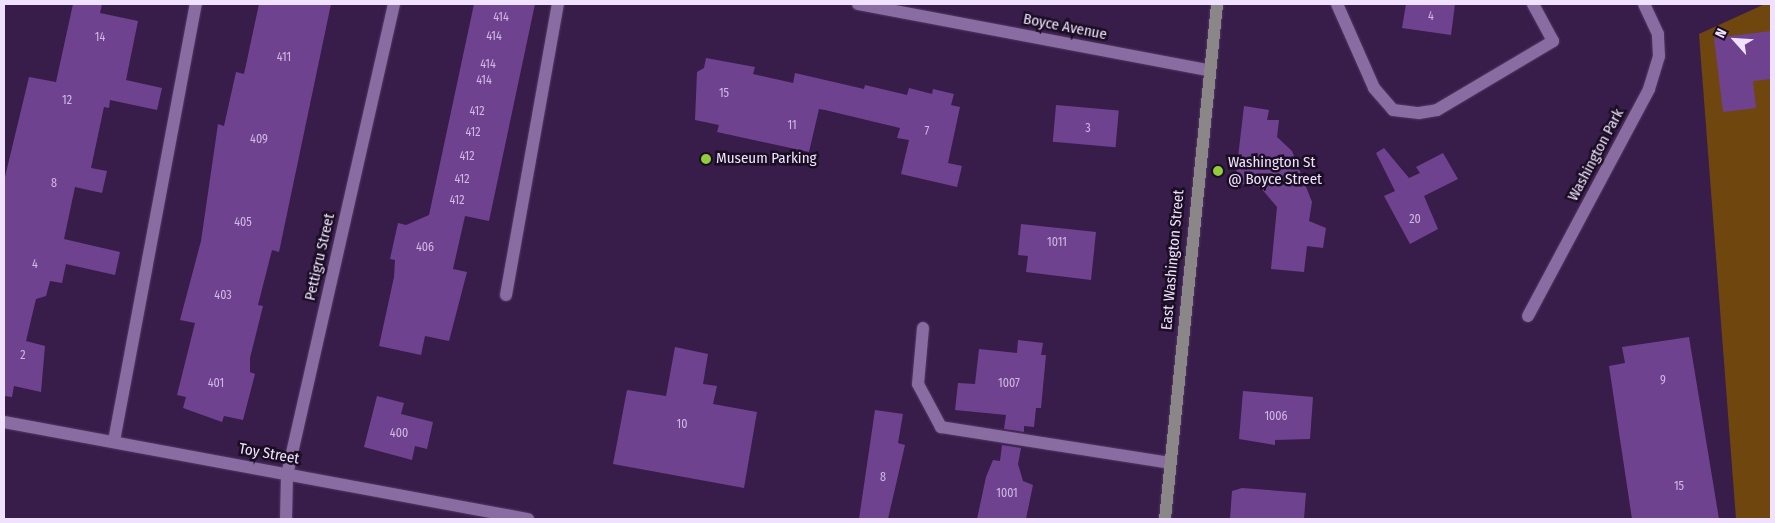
<!DOCTYPE html>
<style>
body{margin:0}
#map{position:relative;width:1775px;height:523px;overflow:hidden;background:#381d4b;font-family:"Fira Sans Condensed",sans-serif}
div>[style]{position:absolute}
[style*='--x']{left:calc(var(--x)*1px);top:calc(var(--y)*1px);width:calc(var(--w)*1px);rotate:calc(var(--a)*1deg)}
.green>*{inset:0;background:#6f460d}
.building>*{inset:0;background:#6f4290;transform-origin:0 0}
.roads{filter:drop-shadow(0 0 1px #513862) drop-shadow(0 0 1px #513862)}
.lane>*{height:12px;margin:-6px;padding:0 6px;transform-origin:6px;border-radius:6px;background:#896ca1}
.street>*{height:12px;margin:-6px;padding:0 6px;transform-origin:6px;border-radius:6px;background:#896ca1}
.secondary>*{height:12px;margin:-6px;padding:0 6px;transform-origin:6px;border-radius:6px;background:#8b8687}
.dots>*{width:14px;height:14px;translate:-50% -50%;box-sizing:border-box;border:2px solid #1a0e22;border-radius:50%}
span{translate:-50% -50%;white-space:nowrap;text-align:center;line-height:1.15;-webkit-text-stroke:5px #1a0e22;paint-order:stroke}
.number-label{font-size:12px;color:#d0b9e3}
.number-label span{-webkit-text-stroke-width:0}
.street-label{font-size:15px;color:#f0e1ff}
.poi-label{font-size:15px;color:#f0e1ff}
.left{translate:0 -50%;text-align:left}
.frame{position:absolute;inset:0;border:5px solid #f0e1ff;pointer-events:none}
.north{position:absolute;left:1710px;top:15px;width:50px;height:50px;-webkit-text-stroke:4px #1a0e22;paint-order:stroke;rotate:296deg;font-size:14px;font-weight:700;line-height:20px;text-align:center;color:#f0e1ff}
.north::after{content:'';display:block;margin:auto;width:18px;height:22px;background:#f0e1ff;clip-path:polygon(50% 0,100% 100%,50% 72%,0 100%)}
</style>
<div id="map">
<div class="green">
<div style="clip-path:polygon(1765px 4px,1771px 4px,1771px 519px,1736px 519px,1699px 34px)"></div>
</div>
<div class="building">
<div style="clip-path:polygon(73px 4px,102px 4px,100px 13px,138px 21px,126px 80px,162px 88px,157px 110px,110px 100px,109px 108px,104px 107px,91px 168px,107px 171px,102px 193px,75px 187px,64px 239px,120px 252px,115px 275px,66px 264px,62px 283px,50px 281px,46px 296px,36px 299px,26px 341px,45px 346px,41px 392px,14px 386px,12px 397px,4px 396px,4px 181px,29px 77px,56px 82px)"></div>
<div style="clip-path:polygon(259px 4px,331px 4px,279px 252px,272px 250px,258px 305px,263px 306px,250px 358px,250px 372px,255px 374px,243px 420px,224px 416px,222px 422px,183px 408px,186px 397px,177px 395px,195px 323px,180px 320px,201px 241px,218px 124px,224px 126px,236px 72px,244px 74px)"></div>
<div style="clip-path:polygon(474px 4px,535px 4px,489px 221px,465px 216px,453px 269px,467px 272px,449px 341px,425px 336px,421px 355px,379px 346px,394px 277px,395px 260px,390px 259px,398px 223px,406px 225px,429px 215px)"></div>
<div style="clip-path:polygon(1406px 4px,1455px 4px,1451px 35px,1402px 28px)"></div>
<div style="clip-path:polygon(1771px 31px,1771px 79px,1753px 81px,1756px 108px,1723px 112px,1714px 38px)"></div>
<div style="clip-path:polygon(706px 58px,755px 67px,753px 74px,793px 83px,795px 73px,864px 89px,865px 85px,907px 95px,909px 88px,932px 94px,933px 89px,954px 94px,951px 105px,960px 107px,948px 163px,962px 166px,957px 187px,901px 174px,909px 140px,897px 138px,900px 128px,825px 110px,819px 109px,809px 152px,717px 132px,719px 125px,695px 120px,697px 72px,704px 68px)"></div>
<div style="left:1056px;top:105px;width:63px;height:37px;rotate:5deg"></div>
<div style="clip-path:polygon(1244px 106px,1269px 110px,1267px 120px,1279px 120px,1277px 137px,1292px 151px,1312px 202px,1309px 221px,1326px 228px,1323px 248px,1307px 246px,1304px 272px,1271px 269px,1277px 207px,1260px 187px,1235px 183px)"></div>
<div style="clip-path:polygon(1384px 148px,1409px 178px,1420px 173px,1416px 167px,1443px 153px,1458px 179px,1424px 196px,1438px 229px,1410px 244px,1384px 196px,1395px 191px,1376px 153px)"></div>
<div style="clip-path:polygon(1021px 224px,1096px 232px,1091px 280px,1026px 272px,1028px 256px,1018px 255px)"></div>
<div style="clip-path:polygon(1689px 337px,1719px 519px,1632px 519px,1609px 366px,1625px 363px,1622px 347px)"></div>
<div style="clip-path:polygon(1018px 340px,1043px 343px,1041px 355px,1046px 355px,1041px 408px,1036px 408px,1034px 427px,1024px 426px,1024px 432px,1004px 429px,1006px 415px,955px 410px,958px 383px,975px 384px,979px 349px,1017px 353px)"></div>
<div style="clip-path:polygon(675px 347px,708px 354px,703px 384px,717px 386px,713px 404px,757px 412px,744px 488px,613px 464px,627px 390px,666px 396px)"></div>
<div style="clip-path:polygon(1243px 391px,1313px 397px,1310px 439px,1275px 440px,1275px 445px,1239px 439px)"></div>
<div style="clip-path:polygon(377px 396px,404px 403px,401px 414px,433px 422px,427px 449px,415px 446px,412px 460px,364px 447px)"></div>
<div style="clip-path:polygon(875px 410px,903px 414px,898px 443px,905px 445px,888px 519px,859px 519px)"></div>
<div style="clip-path:polygon(1002px 445px,1021px 448px,1018px 464px,1023px 481px,1033px 485px,1026px 519px,977px 519px,986px 477px,993px 460px,1000px 461px)"></div>
<div style="clip-path:polygon(1242px 488px,1306px 493px,1304px 519px,1230px 519px,1232px 491px)"></div>
</div>
<div class="roads">
<div class="lane">
<div style="--x:1337;--y:4;--w:92;--a:66.2"></div>
<div style="--x:1374;--y:88;--w:29;--a:49"></div>
<div style="--x:1393;--y:110;--w:26;--a:7"></div>
<div style="--x:1419;--y:113;--w:18;--a:-9"></div>
<div style="--x:1437;--y:110;--w:135;--a:-30.7"></div>
<div style="--x:1553;--y:41;--w:42;--a:-118.4"></div>
<div style="--x:506;--y:295;--w:296;--a:-79.9"></div>
<div style="--x:923;--y:328;--w:56;--a:95.1"></div>
<div style="--x:918;--y:384;--w:49;--a:61.9"></div>
<div style="--x:941;--y:427;--w:232;--a:8.9"></div>
<div style="--x:114;--y:441;--w:445;--a:-79.4"></div>
</div>
<div class="street">
<div style="--x:858;--y:4;--w:354;--a:10.7"></div>
<div style="--x:1528;--y:316;--w:257;--a:-61.9"></div>
<div style="--x:1649;--y:89;--w:34;--a:-73"></div>
<div style="--x:1659;--y:56;--w:22;--a:-93"></div>
<div style="--x:1658;--y:34;--w:33;--a:-115"></div>
<div style="--x:4;--y:422;--w:533;--a:10.49"></div>
<div style="--x:286;--y:519;--w:44;--a:-88.7"></div>
<div style="--x:287;--y:475;--w:483;--a:-77.2"></div>
</div>
<div class="secondary">
<div style="--x:1165;--y:519;--w:518;--a:-84.23"></div>
</div>
</div>
<div class="dots">
<div style="left:706px;top:159px;background:#93cc3d"></div>
<div style="left:1218px;top:171px;background:#93cc3d"></div>
</div>
<div class="number-label">
<span style="left:1431px;top:17px">4</span>
<span style="left:501px;top:18px">414</span>
<span style="left:494px;top:37px">414</span>
<span style="left:100px;top:38px">14</span>
<span style="left:284px;top:58px">411</span>
<span style="left:488px;top:65px">414</span>
<span style="left:484px;top:81px">414</span>
<span style="left:724px;top:94px">15</span>
<span style="left:67px;top:101px">12</span>
<span style="left:477px;top:112px">412</span>
<span style="left:792px;top:126px">11</span>
<span style="left:1088px;top:129px">3</span>
<span style="left:927px;top:132px">7</span>
<span style="left:473px;top:133px">412</span>
<span style="left:259px;top:140px">409</span>
<span style="left:467px;top:157px">412</span>
<span style="left:462px;top:180px">412</span>
<span style="left:54px;top:184px">8</span>
<span style="left:457px;top:201px">412</span>
<span style="left:1415px;top:220px">20</span>
<span style="left:243px;top:223px">405</span>
<span style="left:1057px;top:243px">1011</span>
<span style="left:425px;top:248px">406</span>
<span style="left:35px;top:265px">4</span>
<span style="left:223px;top:296px">403</span>
<span style="left:23px;top:356px">2</span>
<span style="left:1663px;top:381px">9</span>
<span style="left:216px;top:384px">401</span>
<span style="left:1009px;top:384px">1007</span>
<span style="left:1276px;top:417px">1006</span>
<span style="left:682px;top:425px">10</span>
<span style="left:399px;top:434px">400</span>
<span style="left:883px;top:478px">8</span>
<span style="left:1679px;top:487px">15</span>
<span style="left:1007px;top:494px">1001</span>
</div>
<div class="street-label">
<span style="left:1065px;top:27px;rotate:11deg">Boyce Avenue</span>
<span style="left:1596px;top:155px;rotate:-62deg">Washington Park</span>
<span style="left:320px;top:257px;rotate:-77deg">Pettigru Street</span>
<span style="left:1173px;top:260px;rotate:-85deg">East Washington Street</span>
<span style="left:269px;top:454px;rotate:10deg">Toy Street</span>
</div>
<div class="poi-label">
<span class="left" style="left:716px;top:159px">Museum Parking</span>
<span class="left" style="left:1228px;top:171px">Washington St<br>@ Boyce Street</span>
</div>
<div class="frame"></div>
<div class="north">N</div>
</div>
